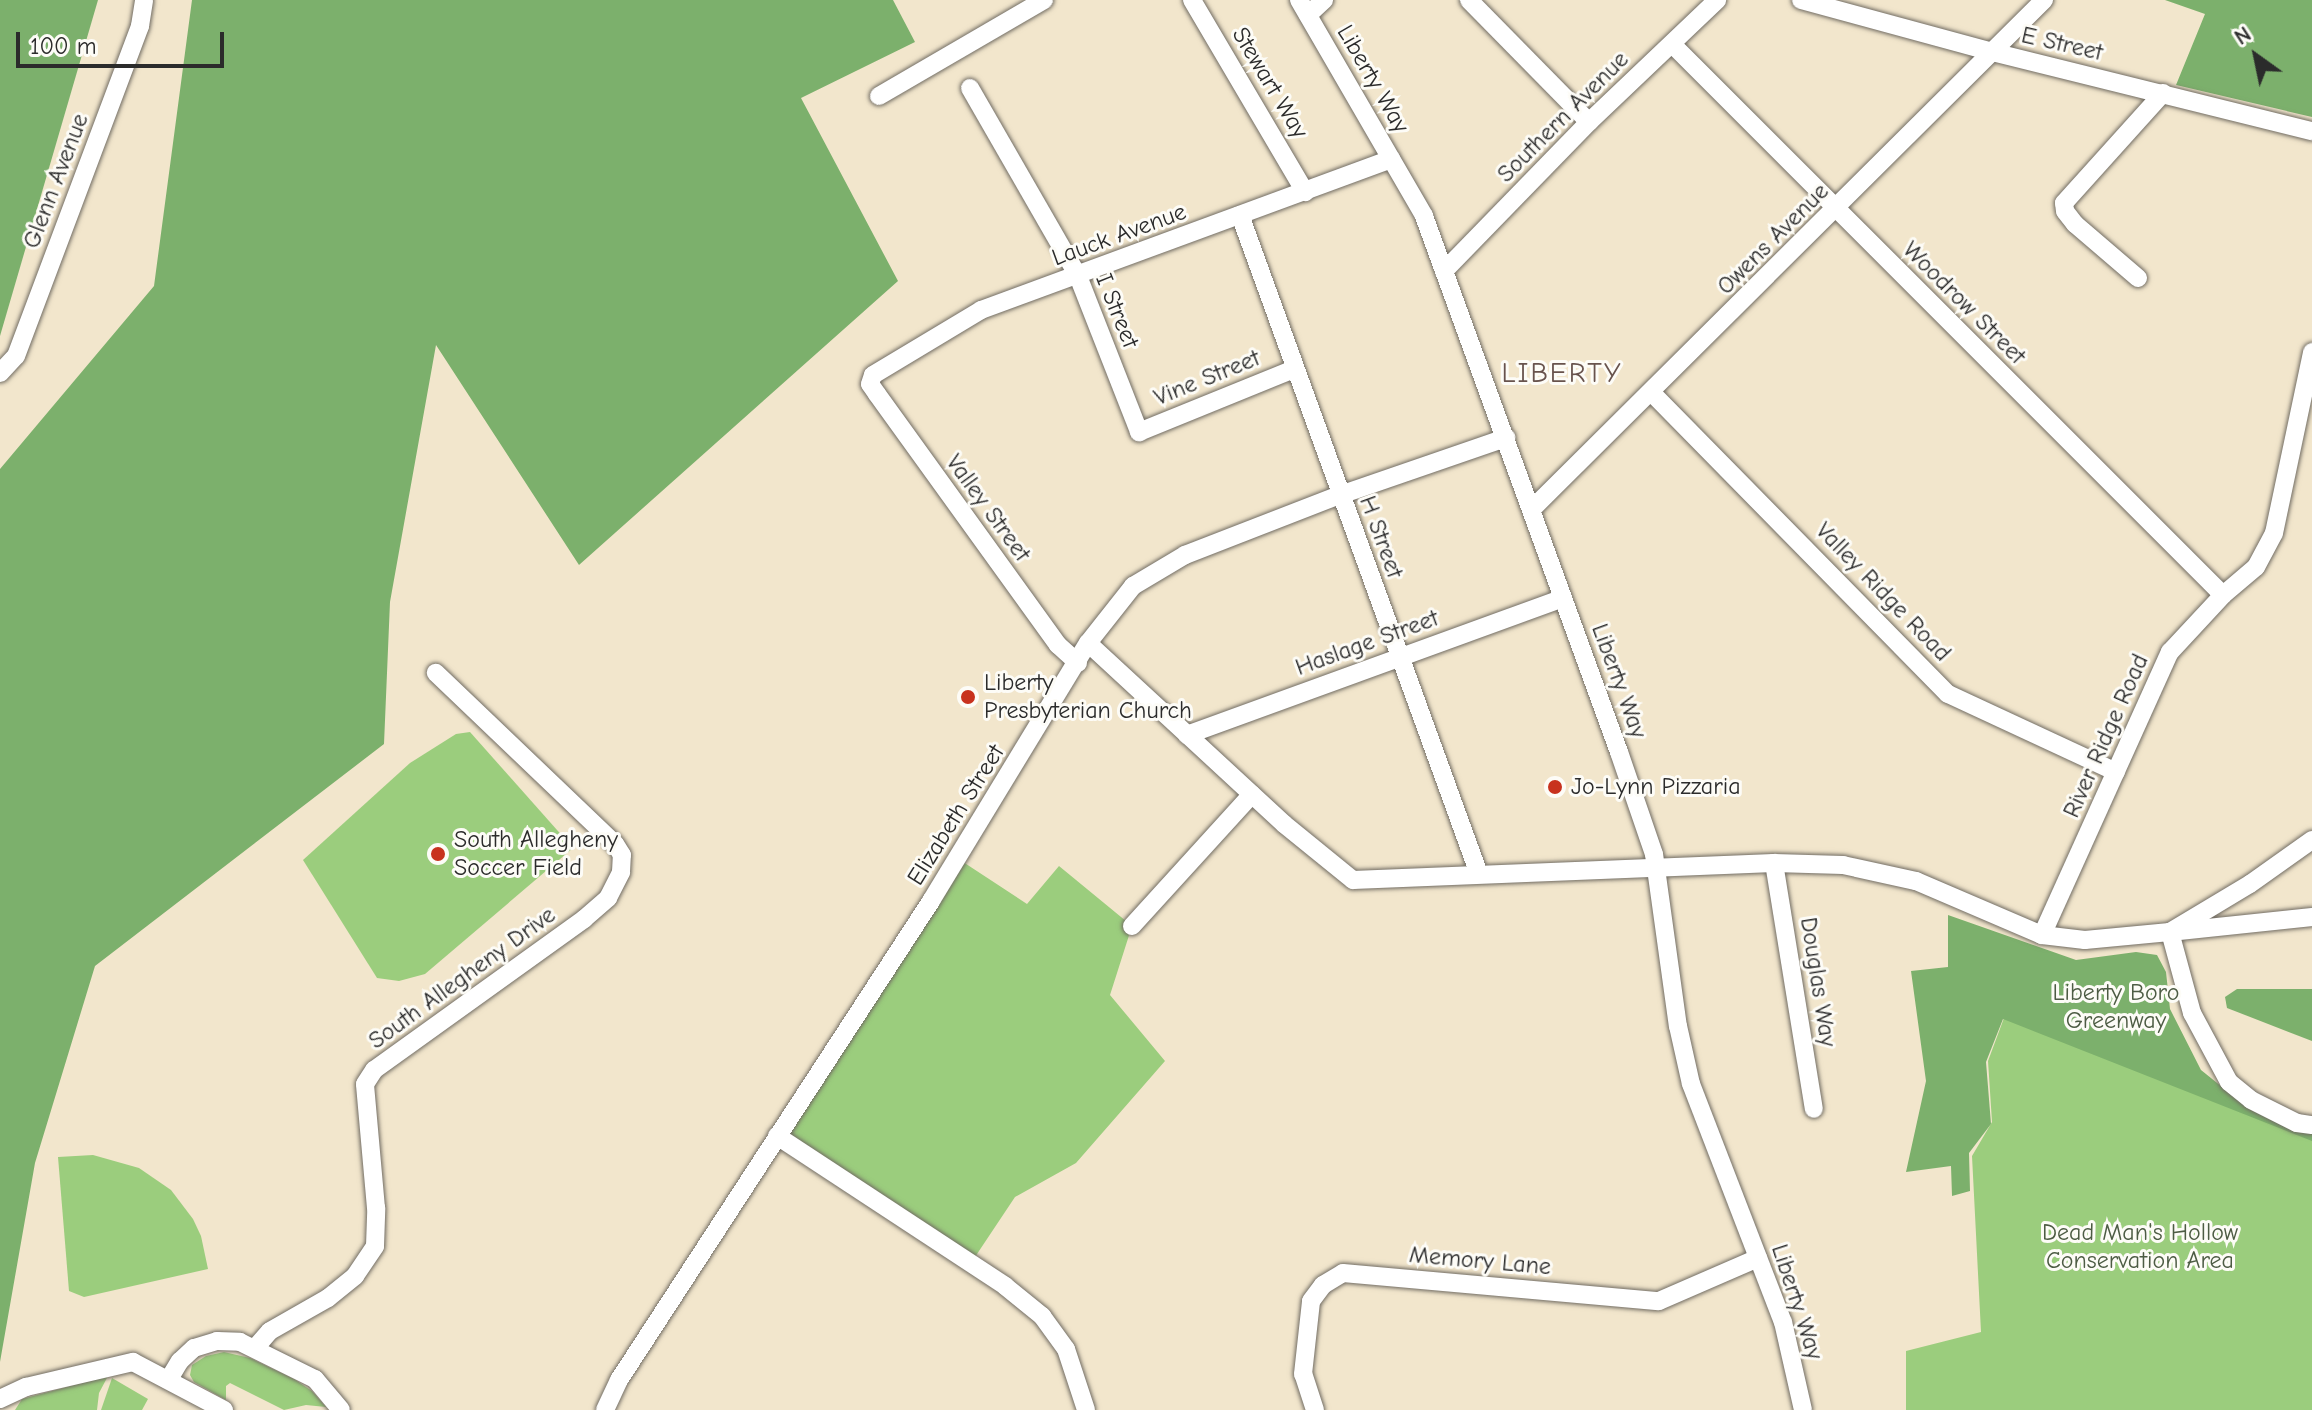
<!DOCTYPE html>
<style>
body{margin:0}
#map{position:relative;width:2312px;height:1410px;overflow:hidden;background:#f2e6cc;font-family:"Comic Neue",sans-serif}
div>[style]{position:absolute}
[style*='--x']{left:calc(var(--x)*1px);top:calc(var(--y)*1px);width:calc(var(--w)*1px);rotate:calc(var(--a)*1deg)}
.green>*{inset:0;background:#9bcd7d}
.forest>*{inset:0;background:#7cb06c}
.roads{filter:drop-shadow(0 0 2px #716c63) drop-shadow(0 0 2px #716c63)}
.minor>*{height:18px;margin:-9px;padding:0 9px;transform-origin:9px;border-radius:9px;background:#fff}
.dots>*{width:22px;height:22px;translate:-50% -50%;box-sizing:border-box;border:4px solid #fdfcf7;border-radius:50%}
span{translate:-50% -50%;white-space:nowrap;text-align:center;line-height:1.15;-webkit-text-stroke:6px #fdfcf7;paint-order:stroke}
.street-label{font-size:24px;color:#2b2b2b}
.poi-label{font-size:24px;color:#2b2b2b}
.left{translate:0 -50%;text-align:left}
.park-label{font-size:24px;color:#4d5c44}
.quarter-label{font-size:28px;color:#68534d;letter-spacing:2px}
.north{position:absolute;left:2216px;top:16px;width:80px;height:80px;-webkit-text-stroke:6px #fdfcf7;paint-order:stroke;rotate:327deg;font-size:22px;font-weight:700;line-height:32px;text-align:center;color:#2b2b2b}
.north::after{content:'';display:block;margin:auto;width:28px;height:36px;background:#2b2b2b;clip-path:polygon(50% 0,100% 100%,50% 72%,0 100%)}
.scale{position:absolute;left:16px;top:32px;width:208px;height:36px;box-sizing:border-box;border:4px solid #2b2b2b;border-top:0;padding-left:10px;font-size:24px;line-height:28px;white-space:nowrap;color:#2b2b2b;-webkit-text-stroke:6px #fdfcf7;paint-order:stroke}
</style>
<div id="map">
<div class="green">
<div style="clip-path:polygon(470px 732px,573px 848px,425px 974px,399px 981px,377px 978px,303px 860px,410px 763px,456px 734px)"></div>
<div style="clip-path:polygon(957px 858px,1027px 904px,1059px 866px,1132px 926px,1110px 995px,1165px 1061px,1076px 1163px,1015px 1197px,971px 1263px,777px 1136px)"></div>
<div style="clip-path:polygon(2004px 1018px,2312px 1139px,2312px 1410px,1906px 1410px,1906px 1351px,1981px 1332px,1972px 1156px,1992px 1122px,1988px 1061px)"></div>
<div style="clip-path:polygon(93px 1155px,139px 1168px,171px 1190px,193px 1219px,201px 1236px,208px 1269px,84px 1297px,69px 1291px,58px 1157px)"></div>
<div style="clip-path:polygon(224px 1352px,250px 1358px,294px 1379px,312px 1391px,326px 1407px,306px 1405px,284px 1410px,230px 1383px,226px 1386px,226px 1400px,194px 1382px,190px 1375px,192px 1365px,206px 1356px)"></div>
<div style="clip-path:polygon(108px 1376px,99px 1393px,97px 1410px,15px 1410px,22px 1399px)"></div>
<div style="clip-path:polygon(112px 1378px,148px 1399px,142px 1410px,101px 1410px)"></div>
</div>
<div class="forest">
<div style="clip-path:polygon(0 0,98px 0,0 336px)"></div>
<div style="clip-path:polygon(192px 0,893px 0,915px 42px,801px 98px,898px 281px,579px 565px,436px 345px,390px 602px,384px 744px,95px 966px,35px 1163px,0 1362px,0 469px,154px 286px)"></div>
<div style="clip-path:polygon(2165px 0,2312px 0,2312px 117px,2176px 85px,2205px 14px)"></div>
<div style="clip-path:polygon(1948px 915px,2076px 960px,2136px 952px,2157px 955px,2166px 972px,2170px 1009px,2201px 1070px,2242px 1103px,2312px 1133px,2312px 1141px,2003px 1019px,1986px 1062px,1991px 1124px,1969px 1153px,1970px 1191px,1952px 1196px,1951px 1166px,1906px 1172px,1926px 1081px,1911px 971px,1948px 967px)"></div>
<div style="clip-path:polygon(2237px 989px,2312px 989px,2312px 1041px,2227px 1008px,2225px 997px)"></div>
</div>
<div class="roads">
<div class="minor">
<div style="--x:1192;--y:0;--w:223;--a:59.5"></div>
<div style="--x:1299;--y:0;--w:250;--a:59.9"></div>
<div style="--x:1424;--y:216;--w:570;--a:70.01"></div>
<div style="--x:1619;--y:752;--w:108;--a:71.1"></div>
<div style="--x:1654;--y:854;--w:174;--a:82.1"></div>
<div style="--x:1678;--y:1026;--w:59;--a:77.4"></div>
<div style="--x:1691;--y:1084;--w:255;--a:68.9"></div>
<div style="--x:1783;--y:1322;--w:90;--a:77.2"></div>
<div style="--x:1469;--y:0;--w:171;--a:45.5"></div>
<div style="--x:1801;--y:0;--w:198;--a:15.2"></div>
<div style="--x:1992;--y:52;--w:330;--a:13.9"></div>
<div style="--x:1308;--y:15;--w:22;--a:-43"></div>
<div style="--x:1672;--y:44;--w:779;--a:45"></div>
<div style="--x:970;--y:88;--w:217;--a:60.1"></div>
<div style="--x:1078;--y:276;--w:168;--a:68.6"></div>
<div style="--x:1139;--y:432;--w:167;--a:-22.1"></div>
<div style="--x:879;--y:96;--w:191;--a:-30.2"></div>
<div style="--x:1240;--y:215;--w:701;--a:70.07"></div>
<div style="--x:1444;--y:271;--w:208;--a:-45.8"></div>
<div style="--x:1589;--y:122;--w:177;--a:-43.6"></div>
<div style="--x:2138;--y:278;--w:83;--a:-139.4"></div>
<div style="--x:2075;--y:224;--w:16;--a:-128"></div>
<div style="--x:2065;--y:211;--w:8;--a:-97"></div>
<div style="--x:2064;--y:203;--w:148;--a:-48"></div>
<div style="--x:0;--y:373;--w:23;--a:-47"></div>
<div style="--x:16;--y:356;--w:353;--a:-69.4"></div>
<div style="--x:140;--y:26;--w:26;--a:-81"></div>
<div style="--x:1652;--y:393;--w:422;--a:45.5"></div>
<div style="--x:1948;--y:694;--w:185;--a:24.9"></div>
<div style="--x:1532;--y:509;--w:722;--a:-44.83"></div>
<div style="--x:1088;--y:643;--w:267;--a:42.7"></div>
<div style="--x:1284;--y:824;--w:89;--a:39.1"></div>
<div style="--x:1353;--y:880;--w:421;--a:-2.3"></div>
<div style="--x:1774;--y:863;--w:69;--a:1.7"></div>
<div style="--x:1843;--y:865;--w:75;--a:12.4"></div>
<div style="--x:1916;--y:881;--w:137;--a:23.2"></div>
<div style="--x:2042;--y:935;--w:43;--a:6.6"></div>
<div style="--x:2085;--y:940;--w:85;--a:-5.4"></div>
<div style="--x:2170;--y:932;--w:93;--a:-31"></div>
<div style="--x:2250;--y:884;--w:76;--a:-35.4"></div>
<div style="--x:1078;--y:663;--w:27;--a:-138"></div>
<div style="--x:1058;--y:645;--w:309;--a:-125.8"></div>
<div style="--x:877;--y:394;--w:12;--a:-125"></div>
<div style="--x:870;--y:384;--w:9;--a:-72"></div>
<div style="--x:873;--y:375;--w:126;--a:-31"></div>
<div style="--x:981;--y:310;--w:437;--a:-20.2"></div>
<div style="--x:1187;--y:735;--w:400;--a:-20"></div>
<div style="--x:1774;--y:863;--w:249;--a:80.8"></div>
<div style="--x:2312;--y:917;--w:143;--a:174"></div>
<div style="--x:2170;--y:932;--w:84;--a:74.8"></div>
<div style="--x:2192;--y:1013;--w:78;--a:61.8"></div>
<div style="--x:2229;--y:1082;--w:28;--a:39"></div>
<div style="--x:2251;--y:1100;--w:51;--a:26.6"></div>
<div style="--x:2297;--y:1123;--w:15;--a:8"></div>
<div style="--x:1132;--y:926;--w:178;--a:-47.7"></div>
<div style="--x:2042;--y:935;--w:311;--a:-65.7"></div>
<div style="--x:2170;--y:652;--w:78;--a:-47.1"></div>
<div style="--x:2223;--y:595;--w:43;--a:-40.3"></div>
<div style="--x:2256;--y:567;--w:38;--a:-62"></div>
<div style="--x:2274;--y:533;--w:185;--a:-78.1"></div>
<div style="--x:777;--y:1136;--w:273;--a:33.3"></div>
<div style="--x:1005;--y:1286;--w:48;--a:39"></div>
<div style="--x:1042;--y:1316;--w:41;--a:54"></div>
<div style="--x:1066;--y:1349;--w:64;--a:71.8"></div>
<div style="--x:256;--y:1347;--w:21;--a:-49"></div>
<div style="--x:270;--y:1331;--w:67;--a:-29.6"></div>
<div style="--x:328;--y:1298;--w:35;--a:-39"></div>
<div style="--x:355;--y:1276;--w:36;--a:-56"></div>
<div style="--x:375;--y:1246;--w:38;--a:-88"></div>
<div style="--x:376;--y:1208;--w:124;--a:-95.1"></div>
<div style="--x:365;--y:1084;--w:17;--a:-57"></div>
<div style="--x:374;--y:1070;--w:259;--a:-35.7"></div>
<div style="--x:584;--y:919;--w:32;--a:-41"></div>
<div style="--x:608;--y:898;--w:29;--a:-63"></div>
<div style="--x:621;--y:872;--w:17;--a:-87"></div>
<div style="--x:622;--y:855;--w:13;--a:-122"></div>
<div style="--x:615;--y:844;--w:248;--a:-136.3"></div>
<div style="--x:169;--y:1379;--w:21;--a:-59"></div>
<div style="--x:180;--y:1361;--w:19;--a:-43"></div>
<div style="--x:194;--y:1348;--w:24;--a:-17"></div>
<div style="--x:217;--y:1341;--w:23;--a:2"></div>
<div style="--x:240;--y:1342;--w:84;--a:26.3"></div>
<div style="--x:315;--y:1379;--w:40;--a:50"></div>
<div style="--x:0;--y:1399;--w:29;--a:-25"></div>
<div style="--x:26;--y:1387;--w:110;--a:-13.2"></div>
<div style="--x:133;--y:1362;--w:103;--a:27.8"></div>
<div style="--x:605;--y:1410;--w:33;--a:-65"></div>
<div style="--x:619;--y:1380;--w:572;--a:-56.92"></div>
<div style="--x:931;--y:901;--w:302;--a:-58.7"></div>
<div style="--x:1088;--y:643;--w:73;--a:-51.7"></div>
<div style="--x:1133;--y:586;--w:61;--a:-30.8"></div>
<div style="--x:1185;--y:555;--w:166;--a:-21.2"></div>
<div style="--x:1340;--y:495;--w:176;--a:-19"></div>
<div style="--x:1315;--y:1410;--w:38;--a:-108"></div>
<div style="--x:1303;--y:1374;--w:73;--a:-83.7"></div>
<div style="--x:1311;--y:1301;--w:20;--a:-53"></div>
<div style="--x:1323;--y:1285;--w:23;--a:-31"></div>
<div style="--x:1343;--y:1273;--w:317;--a:5.1"></div>
<div style="--x:1659;--y:1301;--w:108;--a:-23.5"></div>
</div>
</div>
<div class="dots">
<div style="left:968px;top:697px;background:#c8321e"></div>
<div style="left:1555px;top:787px;background:#c8321e"></div>
<div style="left:438px;top:854px;background:#c8321e"></div>
</div>
<div class="street-label">
<span style="left:2062px;top:44px;rotate:13deg">E Street</span>
<span style="left:1373px;top:79px;rotate:60deg">Liberty Way</span>
<span style="left:1270px;top:83px;rotate:59deg">Stewart Way</span>
<span style="left:1563px;top:117px;rotate:-45deg">Southern Avenue</span>
<span style="left:56px;top:181px;rotate:-69deg">Glenn Avenue</span>
<span style="left:1119px;top:235px;rotate:-20deg">Lauck Avenue</span>
<span style="left:1773px;top:239px;rotate:-45deg">Owens Avenue</span>
<span style="left:1964px;top:303px;rotate:45deg">Woodrow Street</span>
<span style="left:1117px;top:311px;rotate:68deg">I Street</span>
<span style="left:1207px;top:378px;rotate:-22deg">Vine Street</span>
<span style="left:988px;top:508px;rotate:54deg">Valley Street</span>
<span style="left:1381px;top:537px;rotate:70deg">H Street</span>
<span style="left:1883px;top:592px;rotate:46deg">Valley Ridge Road</span>
<span style="left:1367px;top:643px;rotate:-20deg">Haslage Street</span>
<span style="left:1619px;top:681px;rotate:70deg">Liberty Way</span>
<span style="left:2106px;top:736px;rotate:-66deg">River Ridge Road</span>
<span style="left:956px;top:815px;rotate:-58deg">Elizabeth Street</span>
<span style="left:462px;top:978px;rotate:-36deg">South Allegheny Drive</span>
<span style="left:1818px;top:982px;rotate:81deg">Douglas Way</span>
<span style="left:1480px;top:1261px;rotate:5deg">Memory Lane</span>
<span style="left:1797px;top:1302px;rotate:72deg">Liberty Way</span>
</div>
<div class="poi-label">
<span class="left" style="left:984px;top:697px">Liberty<br>Presbyterian Church</span>
<span class="left" style="left:1571px;top:787px">Jo-Lynn Pizzaria</span>
<span class="left" style="left:454px;top:854px">South Allegheny<br>Soccer Field</span>
</div>
<div class="park-label">
<span style="left:2116px;top:1007px">Liberty Boro<br>Greenway</span>
<span style="left:2140px;top:1247px">Dead Man's Hollow<br>Conservation Area</span>
</div>
<div class="quarter-label">
<span style="left:1562px;top:373px">LIBERTY</span>
</div>
<div class="north">N</div>
<div class="scale">100 m</div>
</div>
